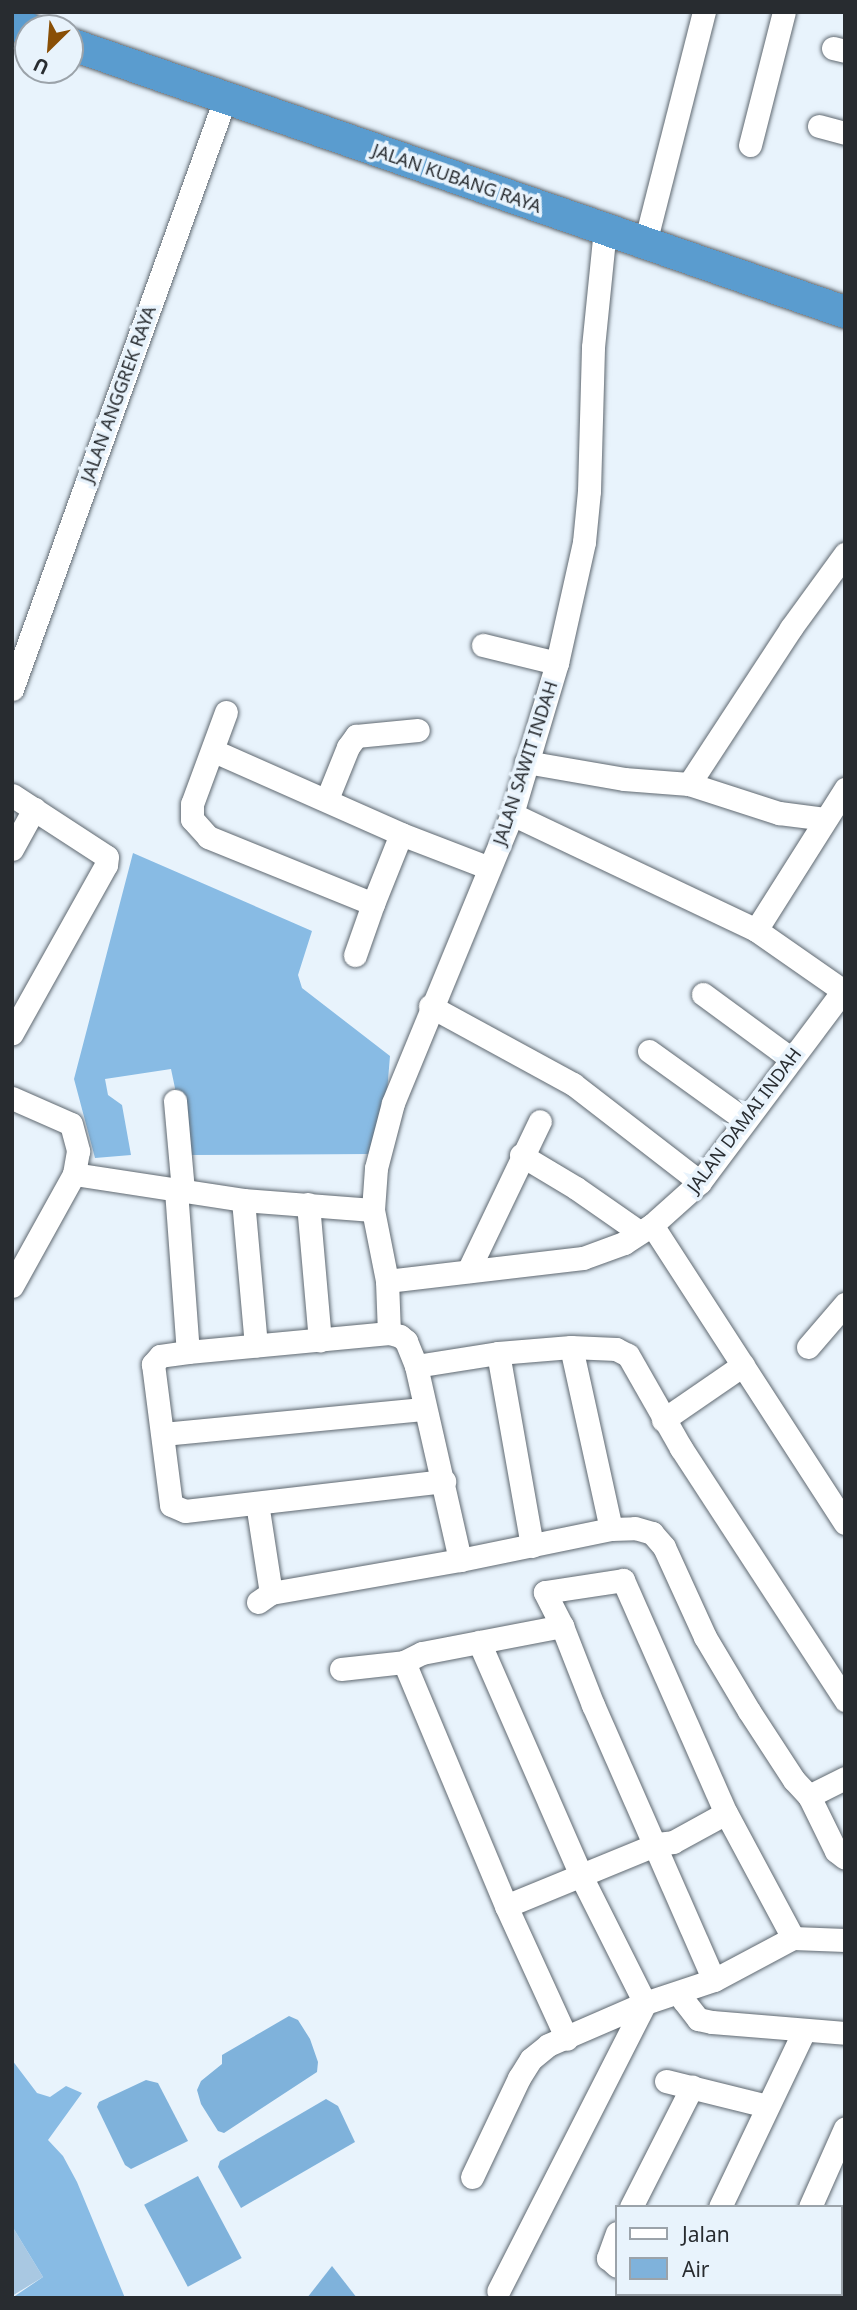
<!DOCTYPE html>
<style>
body{margin:0}
#map{position:relative;width:857px;height:2310px;overflow:hidden;background:#e8f3fc;font-family:"Noto Sans",sans-serif}
div>[style]{position:absolute}
[style*='--x']{left:calc(var(--x)*1px);top:calc(var(--y)*1px);width:calc(var(--w)*1px);rotate:calc(var(--a)*1deg)}
.green>*{inset:0;background:#a9c8e2}
.forest>*{inset:0;background:#88bbe4}
.water>*{inset:0;background:#7fb2db;transform-origin:0 0}
.roads{filter:drop-shadow(0 0 2px #606971) drop-shadow(0 0 2px #606971)}
.minor>*{height:23px;margin:-11.5px;padding:0 11.5px;transform-origin:11.5px;border-radius:11.5px;background:#fff}
.highway>*{height:32px;margin:-16px;padding:0 16px;transform-origin:16px;border-radius:16px;background:#5a9ccf}
span{translate:-50% -50%;white-space:nowrap;text-align:center;line-height:1.15;-webkit-text-stroke:7px #e8f3fc;paint-order:stroke}
.street-label{font-size:18px;color:#282c30}
.frame{position:absolute;inset:0;border:14px solid #282c30;pointer-events:none}
.legend{position:absolute;left:615px;top:2205px;width:228px;height:91px;box-sizing:border-box;background:#e8f3fc;border:2px solid #9ba3aa;margin:0;padding:9px 12px;list-style:none;font-size:21px;color:#282c30}
.legend li{display:flex;align-items:center;gap:14px;height:35px}
.legend b{width:35px;border:2px solid #9ba3aa}
.north{position:absolute;left:14px;top:14px;width:70px;height:70px;box-sizing:border-box;background:#e8f3fc;border:2px solid #9ba3aa;border-radius:50%;rotate:205deg;font-size:19px;font-weight:700;line-height:28px;text-align:center;color:#282c30}
.north::after{content:'';display:block;margin:auto;width:24px;height:32px;background:#894f06;clip-path:polygon(50% 0,100% 100%,50% 72%,0 100%)}
</style>
<div id="map">
<div class="green">
<div style="clip-path:polygon(12px 2226px,43px 2277px,12px 2296px)"></div>
</div>
<div class="forest">
<div style="clip-path:polygon(133px 853px,312px 931px,298px 975px,302px 988px,390px 1056px,387px 1092px,369px 1154px,189px 1155px,171px 1069px,105px 1079px,108px 1095px,122px 1105px,131px 1155px,95px 1158px,74px 1079px)"></div>
<div style="clip-path:polygon(12px 2060px,37px 2093px,50px 2097px,66px 2086px,82px 2093px,48px 2140px,63px 2156px,77px 2182px,125px 2298px,12px 2298px,43px 2277px,12px 2226px)"></div>
</div>
<div class="water">
<div style="clip-path:polygon(289px 2016px,298px 2020px,310px 2039px,318px 2062px,317px 2072px,224px 2133px,218px 2131px,201px 2104px,197px 2090px,201px 2081px,222px 2064px,222px 2055px)"></div>
<div style="clip-path:polygon(146px 2080px,158px 2083px,188px 2141px,131px 2169px,125px 2165px,97px 2107px,99px 2102px)"></div>
<div style="clip-path:polygon(326px 2099px,338px 2106px,355px 2142px,241px 2208px,218px 2167px,220px 2161px)"></div>
<div style="left:198px;top:2176px;width:93px;height:61px;rotate:62deg"></div>
<div style="clip-path:polygon(332px 2266px,357px 2298px,307px 2298px)"></div>
</div>
<div class="roads">
<div class="minor">
<div style="--x:833;--y:48;--w:12;--a:14"></div>
<div style="--x:819;--y:126;--w:27;--a:15"></div>
<div style="--x:750;--y:145;--w:137;--a:-75.7"></div>
<div style="--x:645;--y:243;--w:238;--a:-75.7"></div>
<div style="--x:483;--y:645;--w:76;--a:13.7"></div>
<div style="--x:12;--y:689;--w:627;--a:-70.15"></div>
<div style="--x:226;--y:712;--w:98;--a:110.3"></div>
<div style="--x:192;--y:804;--w:15;--a:90"></div>
<div style="--x:192;--y:819;--w:24;--a:48"></div>
<div style="--x:208;--y:837;--w:178;--a:22.1"></div>
<div style="--x:373;--y:904;--w:75;--a:-68.2"></div>
<div style="--x:214;--y:751;--w:205;--a:23.9"></div>
<div style="--x:401;--y:834;--w:94;--a:21.1"></div>
<div style="--x:526;--y:762;--w:99;--a:9.8"></div>
<div style="--x:624;--y:779;--w:65;--a:4.4"></div>
<div style="--x:689;--y:784;--w:95;--a:17.9"></div>
<div style="--x:779;--y:813;--w:46;--a:7.4"></div>
<div style="--x:689;--y:784;--w:186;--a:-56.8"></div>
<div style="--x:791;--y:628;--w:92;--a:-53.9"></div>
<div style="--x:12;--y:795;--w:113;--a:33.1"></div>
<div style="--x:107;--y:857;--w:8;--a:97"></div>
<div style="--x:106;--y:865;--w:193;--a:119.2"></div>
<div style="--x:327;--y:799;--w:56;--a:-68"></div>
<div style="--x:348;--y:747;--w:14;--a:-54"></div>
<div style="--x:356;--y:736;--w:62;--a:-5.5"></div>
<div style="--x:512;--y:814;--w:270;--a:25.4"></div>
<div style="--x:756;--y:930;--w:108;--a:34.9"></div>
<div style="--x:12;--y:849;--w:46;--a:-61.2"></div>
<div style="--x:756;--y:930;--w:167;--a:-57.7"></div>
<div style="--x:355;--y:955;--w:54;--a:-70.6"></div>
<div style="--x:703;--y:994;--w:108;--a:36.3"></div>
<div style="--x:430;--y:1006;--w:163;--a:28.6"></div>
<div style="--x:573;--y:1084;--w:160;--a:37.7"></div>
<div style="--x:649;--y:1051;--w:118;--a:35.7"></div>
<div style="--x:12;--y:1098;--w:64;--a:23.8"></div>
<div style="--x:71;--y:1124;--w:28;--a:75"></div>
<div style="--x:78;--y:1151;--w:23;--a:100"></div>
<div style="--x:74;--y:1174;--w:128;--a:119"></div>
<div style="--x:175;--y:1101;--w:89;--a:84.9"></div>
<div style="--x:521;--y:1155;--w:64;--a:31"></div>
<div style="--x:576;--y:1188;--w:77;--a:34.9"></div>
<div style="--x:74;--y:1174;--w:171;--a:8.7"></div>
<div style="--x:243;--y:1200;--w:130;--a:4.4"></div>
<div style="--x:373;--y:1210;--w:72;--a:78.8"></div>
<div style="--x:387;--y:1281;--w:52;--a:87.8"></div>
<div style="--x:389;--y:1333;--w:11;--a:15"></div>
<div style="--x:400;--y:1336;--w:8;--a:40"></div>
<div style="--x:406;--y:1341;--w:27;--a:68"></div>
<div style="--x:416;--y:1366;--w:199;--a:77.2"></div>
<div style="--x:176;--y:1190;--w:162;--a:85.8"></div>
<div style="--x:188;--y:1352;--w:28;--a:172"></div>
<div style="--x:160;--y:1356;--w:11;--a:131"></div>
<div style="--x:153;--y:1364;--w:142;--a:82.7"></div>
<div style="--x:171;--y:1505;--w:15;--a:23"></div>
<div style="--x:185;--y:1511;--w:261;--a:-6.6"></div>
<div style="--x:243;--y:1200;--w:146;--a:84.9"></div>
<div style="--x:308;--y:1204;--w:137;--a:85"></div>
<div style="--x:373;--y:1210;--w:42;--a:-85.9"></div>
<div style="--x:376;--y:1168;--w:67;--a:-75.3"></div>
<div style="--x:393;--y:1103;--w:313;--a:-67.6"></div>
<div style="--x:512;--y:814;--w:158;--a:-73.4"></div>
<div style="--x:557;--y:663;--w:124;--a:-77.4"></div>
<div style="--x:584;--y:542;--w:51;--a:-84.4"></div>
<div style="--x:589;--y:491;--w:144;--a:-88.4"></div>
<div style="--x:593;--y:347;--w:119;--a:-84.2"></div>
<div style="--x:652;--y:1225;--w:355;--a:57.1"></div>
<div style="--x:468;--y:1271;--w:166;--a:-64.4"></div>
<div style="--x:387;--y:1281;--w:197;--a:-6.7"></div>
<div style="--x:583;--y:1258;--w:44;--a:-20.1"></div>
<div style="--x:624;--y:1243;--w:33;--a:-33"></div>
<div style="--x:652;--y:1225;--w:64;--a:-41.9"></div>
<div style="--x:700;--y:1182;--w:239;--a:-53.2"></div>
<div style="--x:571;--y:1347;--w:186;--a:77.6"></div>
<div style="--x:808;--y:1347;--w:57;--a:-49.3"></div>
<div style="--x:188;--y:1352;--w:202;--a:-5.4"></div>
<div style="--x:498;--y:1353;--w:196;--a:80"></div>
<div style="--x:416;--y:1366;--w:83;--a:-9"></div>
<div style="--x:498;--y:1353;--w:73;--a:-4.7"></div>
<div style="--x:571;--y:1347;--w:45;--a:2.5"></div>
<div style="--x:616;--y:1349;--w:13;--a:27"></div>
<div style="--x:628;--y:1355;--w:107;--a:60.3"></div>
<div style="--x:681;--y:1448;--w:301;--a:56.9"></div>
<div style="--x:663;--y:1420;--w:97;--a:-34.5"></div>
<div style="--x:163;--y:1434;--w:261;--a:-5.5"></div>
<div style="--x:257;--y:1503;--w:91;--a:81.2"></div>
<div style="--x:258;--y:1602;--w:16;--a:-35"></div>
<div style="--x:271;--y:1593;--w:192;--a:-9.9"></div>
<div style="--x:460;--y:1560;--w:154;--a:-11.6"></div>
<div style="--x:611;--y:1529;--w:24;--a:-2"></div>
<div style="--x:635;--y:1528;--w:18;--a:16"></div>
<div style="--x:652;--y:1533;--w:18;--a:49"></div>
<div style="--x:664;--y:1547;--w:99;--a:65.5"></div>
<div style="--x:705;--y:1637;--w:86;--a:59.3"></div>
<div style="--x:749;--y:1711;--w:82;--a:56.9"></div>
<div style="--x:794;--y:1780;--w:22;--a:47"></div>
<div style="--x:809;--y:1796;--w:61;--a:63.9"></div>
<div style="--x:836;--y:1851;--w:11;--a:38"></div>
<div style="--x:562;--y:1626;--w:85;--a:68.6"></div>
<div style="--x:593;--y:1705;--w:300;--a:66.3"></div>
<div style="--x:479;--y:1642;--w:255;--a:66.4"></div>
<div style="--x:581;--y:1876;--w:142;--a:63.3"></div>
<div style="--x:645;--y:2003;--w:323;--a:117"></div>
<div style="--x:404;--y:1662;--w:264;--a:67.3"></div>
<div style="--x:506;--y:1906;--w:146;--a:65.4"></div>
<div style="--x:341;--y:1669;--w:63;--a:-6.3"></div>
<div style="--x:404;--y:1662;--w:20;--a:-27"></div>
<div style="--x:422;--y:1653;--w:143;--a:-10.9"></div>
<div style="--x:562;--y:1626;--w:38;--a:-117"></div>
<div style="--x:545;--y:1592;--w:79;--a:-8.7"></div>
<div style="--x:623;--y:1580;--w:255;--a:66.2"></div>
<div style="--x:726;--y:1813;--w:142;--a:61.8"></div>
<div style="--x:809;--y:1796;--w:40;--a:-26.6"></div>
<div style="--x:506;--y:1906;--w:163;--a:-22.3"></div>
<div style="--x:657;--y:1844;--w:16;--a:-7"></div>
<div style="--x:673;--y:1842;--w:60;--a:-28.7"></div>
<div style="--x:683;--y:1993;--w:8;--a:83"></div>
<div style="--x:684;--y:2001;--w:23;--a:52"></div>
<div style="--x:698;--y:2019;--w:14;--a:12"></div>
<div style="--x:712;--y:2022;--w:133;--a:4.7"></div>
<div style="--x:666;--y:2081;--w:104;--a:13.9"></div>
<div style="--x:472;--y:2177;--w:110;--a:-64.6"></div>
<div style="--x:519;--y:2078;--w:22;--a:-58"></div>
<div style="--x:531;--y:2059;--w:22;--a:-39"></div>
<div style="--x:548;--y:2045;--w:106;--a:-23.4"></div>
<div style="--x:645;--y:2003;--w:73;--a:-18.4"></div>
<div style="--x:714;--y:1980;--w:89;--a:-28"></div>
<div style="--x:793;--y:1938;--w:52;--a:2.2"></div>
<div style="--x:631;--y:2207;--w:135;--a:-63.1"></div>
<div style="--x:720;--y:2207;--w:195;--a:-64.5"></div>
<div style="--x:810;--y:2207;--w:86;--a:-66.1"></div>
<div style="--x:617;--y:2233;--w:27;--a:110"></div>
<div style="--x:608;--y:2258;--w:12;--a:42"></div>
<div style="--x:680;--y:2294;--w:4;--a:90"></div>
<div style="--x:769;--y:2298;--w:4;--a:-63"></div>
</div>
<div class="highway">
<div style="--x:12;--y:24;--w:17;--a:17"></div>
<div style="--x:70;--y:44;--w:820;--a:19.08"></div>
</div>
</div>
<div class="street-label">
<span style="left:457px;top:178px;rotate:19deg">JALAN KUBANG RAYA</span>
<span style="left:118px;top:394px;rotate:-70deg">JALAN ANGGREK RAYA</span>
<span style="left:525px;top:763px;rotate:-72deg">JALAN SAWIT INDAH</span>
<span style="left:744px;top:1120px;rotate:-53deg">JALAN DAMAI INDAH</span>
</div>
<div class="frame"></div>
<ul class="legend">
<li><b style="height:9px;background:#fff"></b>Jalan</li>
<li><b style="height:19px;background:#7fb2db"></b>Air</li>
</ul>
<div class="north">U</div>
</div>
